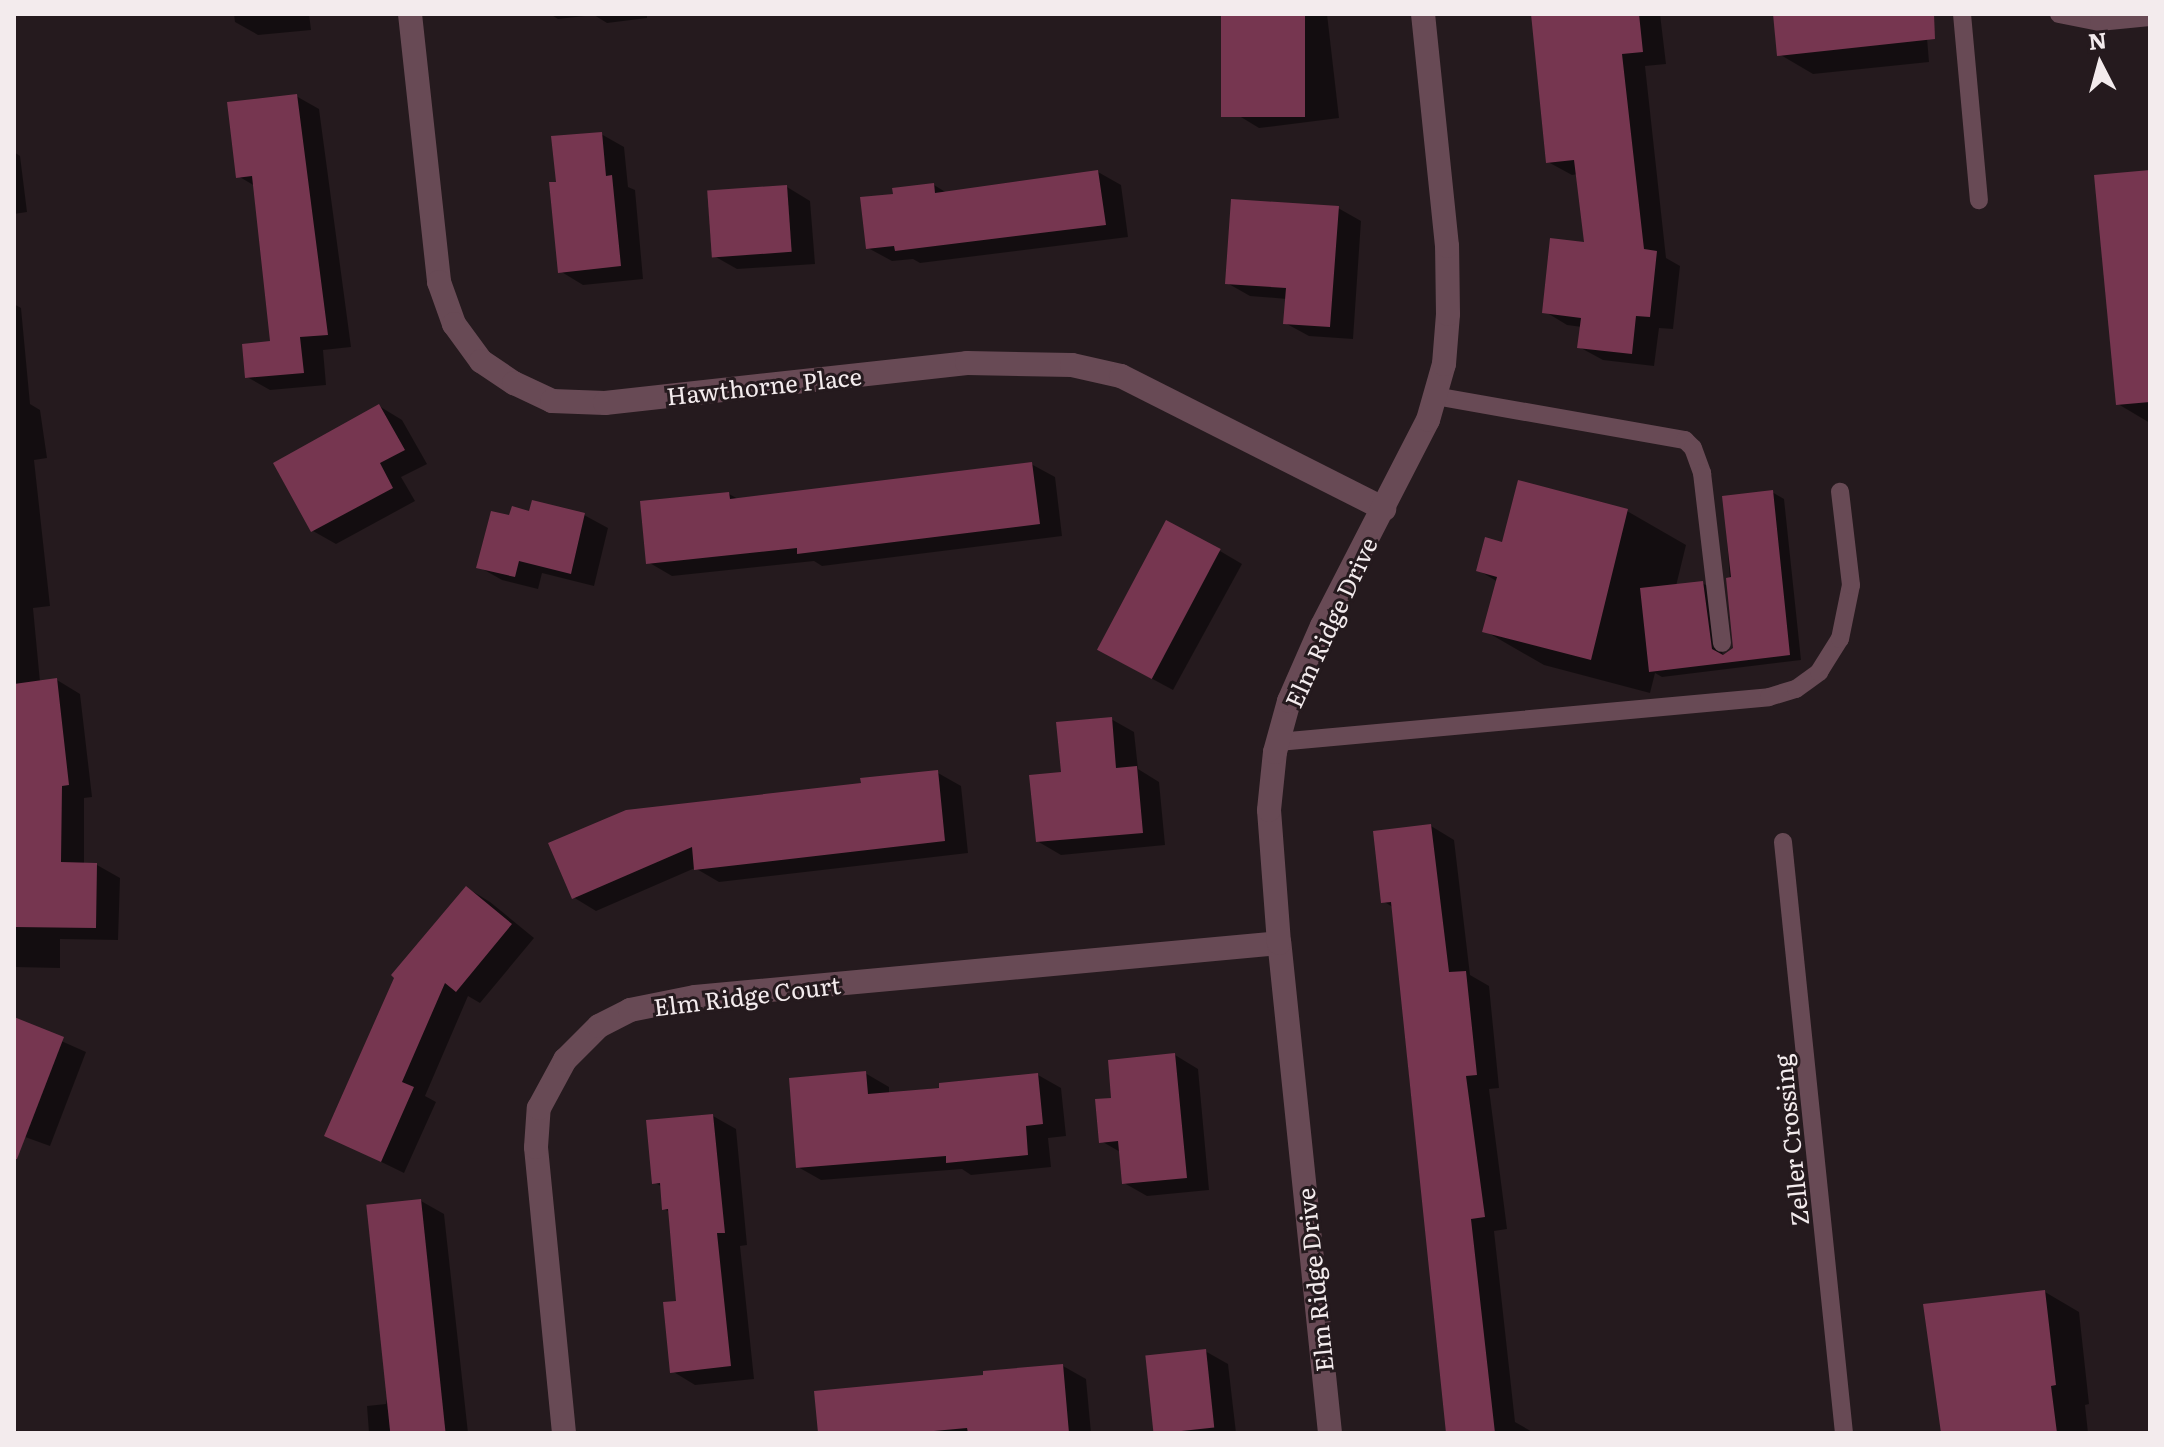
<!DOCTYPE html>
<style>
body{margin:0}
#map{position:relative;width:2164px;height:1447px;overflow:hidden;background:#251a1e;font-family:Literata,serif}
div>[style]{position:absolute}
[style*='--x']{left:calc(var(--x)*1px);top:calc(var(--y)*1px);width:calc(var(--w)*1px);rotate:calc(var(--a)*1deg)}
.shadow>*{inset:0;background:#0007}
.building>*{inset:0;background:#763650;transform-origin:0 0}
.service>*{height:18px;margin:-9px;padding:0 9px;transform-origin:9px;border-radius:9px;background:#684a55}
.minor>*{height:24px;margin:-12px;padding:0 12px;transform-origin:12px;border-radius:12px;background:#684a55}
span{translate:-50% -50%;white-space:nowrap;text-align:center;line-height:1.15;-webkit-text-stroke:6px #251a1e;paint-order:stroke}
.street-label{font-size:24px;color:#f3ebed}
.frame{position:absolute;inset:0;border:16px solid #f3ebed;pointer-events:none}
.north{position:absolute;left:2060px;top:24px;width:80px;height:80px;-webkit-text-stroke:6px #251a1e;paint-order:stroke;rotate:354deg;font-size:22px;font-weight:700;line-height:32px;text-align:center;color:#f3ebed}
.north::after{content:'';display:block;margin:auto;width:28px;height:36px;background:#f3ebed;clip-path:polygon(50% 0,100% 100%,50% 72%,0 100%)}
</style>
<div id="map">
<div class="shadow">
<div style="clip-path:polygon(234px 14px,309px 14px,311px 30px,258px 35px,235px 22px)"></div>
<div style="clip-path:polygon(550px 14px,647px 14px,647px 18px,607px 23px,594px 15px,558px 19px)"></div>
<div style="clip-path:polygon(1223px 14px,1327px 14px,1339px 118px,1259px 128px,1236px 114px)"></div>
<div style="clip-path:polygon(1533px 14px,1660px 14px,1666px 64px,1645px 66px,1666px 258px,1680px 266px,1673px 329px,1659px 328px,1654px 366px,1603px 360px,1579px 347px,1582px 327px,1567px 325px,1544px 311px,1586px 245px,1578px 174px,1572px 175px,1548px 162px)"></div>
<div style="clip-path:polygon(1775px 14px,1925px 14px,1929px 62px,1813px 74px,1779px 54px)"></div>
<div style="clip-path:polygon(296px 96px,319px 109px,351px 347px,323px 350px,326px 385px,270px 390px,247px 377px,272px 342px,255px 186px,238px 176px)"></div>
<div style="clip-path:polygon(601px 134px,624px 147px,628px 187px,635px 190px,643px 279px,583px 285px,560px 271px,558px 183px)"></div>
<div style="clip-path:polygon(14px 152px,20px 156px,27px 212px,14px 214px)"></div>
<div style="clip-path:polygon(1098px 172px,1121px 185px,1128px 237px,920px 263px,913px 259px,892px 261px,868px 248px,896px 195px,934px 185px,947px 193px)"></div>
<div style="clip-path:polygon(2150px 172px,2150px 423px,2118px 404px)"></div>
<div style="clip-path:polygon(787px 187px,810px 201px,815px 264px,737px 269px,714px 256px)"></div>
<div style="clip-path:polygon(1338px 208px,1361px 221px,1353px 339px,1309px 336px,1285px 323px,1287px 299px,1250px 296px,1227px 283px)"></div>
<div style="clip-path:polygon(14px 304px,21px 308px,30px 404px,40px 410px,47px 458px,34px 460px,50px 606px,33px 608px,40px 682px,57px 680px,80px 694px,92px 797px,84px 798px,84px 864px,97px 865px,120px 878px,118px 940px,60px 939px,60px 968px,14px 967px)"></div>
<div style="clip-path:polygon(379px 406px,402px 420px,427px 464px,401px 477px,415px 501px,336px 544px,313px 531px)"></div>
<div style="clip-path:polygon(1031px 464px,1055px 477px,1062px 536px,822px 566px,814px 561px,672px 576px,648px 562px,729px 494px,740px 500px)"></div>
<div style="clip-path:polygon(1772px 492px,1784px 499px,1801px 660px,1662px 677px,1655px 673px,1650px 693px,1544px 665px,1485px 631px,1498px 582px,1478px 570px,1503px 544px,1627px 511px,1686px 545px,1676px 586px,1702px 583px,1713px 589px,1723px 657px,1735px 648px,1724px 498px)"></div>
<div style="clip-path:polygon(531px 514px,584px 515px,608px 528px,594px 586px,542px 573px,538px 589px,502px 580px,479px 567px,511px 518px)"></div>
<div style="clip-path:polygon(1220px 551px,1242px 564px,1173px 690px,1121px 662px)"></div>
<div style="clip-path:polygon(1111px 719px,1134px 732px,1138px 769px,1159px 782px,1165px 845px,1061px 855px,1037px 841px,1063px 774px)"></div>
<div style="clip-path:polygon(938px 773px,961px 786px,968px 853px,719px 882px,695px 868px,596px 911px,573px 897px,550px 844px)"></div>
<div style="clip-path:polygon(1431px 826px,1454px 840px,1470px 975px,1489px 986px,1499px 1088px,1489px 1089px,1507px 1229px,1494px 1231px,1515px 1422px,1534px 1433px,1447px 1433px,1433px 1261px,1410px 1085px,1394px 908px,1383px 901px)"></div>
<div style="clip-path:polygon(467px 888px,490px 902px,534px 938px,480px 1003px,468px 996px,425px 1096px,436px 1102px,404px 1173px,326px 1135px)"></div>
<div style="clip-path:polygon(14px 1020px,86px 1052px,50px 1146px,14px 1133px)"></div>
<div style="clip-path:polygon(1175px 1055px,1198px 1069px,1209px 1190px,1147px 1196px,1124px 1183px,1122px 1153px,1101px 1141px,1113px 1100px)"></div>
<div style="clip-path:polygon(865px 1073px,889px 1087px,889px 1094px,1038px 1075px,1061px 1088px,1066px 1136px,1048px 1138px,1051px 1167px,971px 1175px,962px 1169px,821px 1180px,798px 1167px)"></div>
<div style="clip-path:polygon(713px 1116px,736px 1129px,747px 1245px,740px 1246px,754px 1379px,695px 1385px,672px 1371px,678px 1303px,670px 1212px,664px 1209px,662px 1187px,654px 1182px)"></div>
<div style="clip-path:polygon(421px 1201px,444px 1214px,468px 1433px,369px 1433px,367px 1406px,386px 1404px)"></div>
<div style="clip-path:polygon(2045px 1292px,2079px 1312px,2089px 1404px,2085px 1405px,2088px 1433px,1943px 1433px)"></div>
<div style="clip-path:polygon(1205px 1351px,1228px 1364px,1236px 1433px,1155px 1433px,1147px 1357px)"></div>
<div style="clip-path:polygon(1063px 1366px,1086px 1379px,1091px 1433px,820px 1433px,985px 1377px)"></div>
</div>
<div class="building">
<div style="left:1221px;top:14px;width:84px;height:103px"></div>
<div style="clip-path:polygon(1531px 14px,1639px 14px,1643px 52px,1622px 54px,1644px 249px,1657px 251px,1650px 317px,1636px 316px,1632px 354px,1577px 348px,1581px 318px,1542px 313px,1550px 238px,1584px 242px,1574px 160px,1546px 163px)"></div>
<div style="clip-path:polygon(1773px 14px,1934px 14px,1935px 39px,1777px 56px)"></div>
<div style="clip-path:polygon(297px 94px,328px 335px,300px 337px,304px 373px,245px 378px,242px 344px,270px 341px,252px 176px,236px 178px,227px 102px)"></div>
<div style="clip-path:polygon(602px 132px,606px 176px,612px 175px,621px 266px,558px 273px,549px 182px,556px 182px,551px 136px)"></div>
<div style="clip-path:polygon(1098px 170px,1106px 225px,895px 251px,894px 246px,866px 249px,860px 197px,893px 194px,892px 188px,934px 183px,935px 193px)"></div>
<div style="clip-path:polygon(2150px 170px,2150px 402px,2116px 405px,2094px 175px)"></div>
<div style="left:787px;top:185px;width:67px;height:80px;rotate:86deg"></div>
<div style="clip-path:polygon(1231px 199px,1339px 206px,1330px 327px,1283px 324px,1286px 288px,1225px 284px)"></div>
<div style="clip-path:polygon(379px 404px,405px 450px,380px 463px,393px 488px,311px 532px,273px 463px)"></div>
<div style="clip-path:polygon(1032px 462px,1040px 524px,797px 554px,797px 548px,646px 564px,640px 501px,729px 492px,730px 499px)"></div>
<div style="clip-path:polygon(1518px 480px,1628px 509px,1591px 660px,1482px 632px,1497px 577px,1476px 571px,1485px 537px,1502px 542px)"></div>
<div style="clip-path:polygon(1773px 490px,1790px 655px,1649px 672px,1640px 588px,1703px 581px,1712px 649px,1723px 655px,1733px 648px,1726px 578px,1731px 577px,1722px 496px)"></div>
<div style="clip-path:polygon(532px 500px,585px 513px,571px 574px,519px 561px,515px 577px,476px 568px,491px 511px,509px 515px,512px 506px,529px 511px)"></div>
<div style="left:1166px;top:520px;width:62px;height:147px;rotate:28deg"></div>
<div style="clip-path:polygon(57px 678px,69px 785px,62px 786px,61px 862px,97px 863px,96px 928px,14px 927px,14px 684px)"></div>
<div style="clip-path:polygon(1112px 717px,1116px 768px,1137px 766px,1143px 833px,1036px 842px,1029px 775px,1061px 772px,1056px 722px)"></div>
<div style="clip-path:polygon(938px 770px,945px 841px,694px 870px,692px 847px,572px 899px,548px 843px,626px 810px,861px 783px,860px 778px)"></div>
<div style="clip-path:polygon(1431px 824px,1449px 972px,1466px 971px,1477px 1075px,1466px 1076px,1485px 1217px,1471px 1219px,1495px 1433px,1446px 1433px,1391px 902px,1381px 903px,1373px 831px)"></div>
<div style="clip-path:polygon(466px 886px,512px 924px,456px 992px,445px 983px,402px 1082px,414px 1087px,381px 1162px,324px 1136px,394px 978px,391px 975px)"></div>
<div style="clip-path:polygon(14px 1017px,64px 1037px,17px 1159px,14px 1159px)"></div>
<div style="clip-path:polygon(1175px 1053px,1187px 1178px,1122px 1184px,1118px 1141px,1099px 1143px,1095px 1099px,1111px 1098px,1108px 1060px)"></div>
<div style="clip-path:polygon(866px 1071px,868px 1094px,939px 1088px,939px 1083px,1038px 1073px,1043px 1124px,1026px 1126px,1028px 1155px,946px 1163px,946px 1156px,796px 1168px,789px 1078px)"></div>
<div style="clip-path:polygon(713px 1114px,725px 1233px,717px 1233px,731px 1366px,670px 1373px,663px 1302px,676px 1301px,668px 1209px,662px 1210px,660px 1183px,652px 1184px,646px 1120px)"></div>
<div style="left:421px;top:1199px;width:235px;height:55px;rotate:84deg"></div>
<div style="clip-path:polygon(2045px 1290px,2056px 1385px,2051px 1386px,2057px 1433px,1941px 1433px,1923px 1304px)"></div>
<div style="left:1206px;top:1349px;width:79px;height:61px;rotate:84deg"></div>
<div style="clip-path:polygon(1063px 1364px,1069px 1433px,968px 1433px,967px 1428px,912px 1433px,818px 1433px,814px 1391px,983px 1375px,983px 1371px)"></div>
</div>
<div class="service">
<div style="--x:1962;--y:14;--w:187;--a:84.8"></div>
<div style="--x:2059;--y:14;--w:41;--a:11.3"></div>
<div style="--x:2099;--y:22;--w:51;--a:-5.6"></div>
<div style="--x:1435;--y:396;--w:254;--a:10"></div>
<div style="--x:1685;--y:440;--w:11;--a:45"></div>
<div style="--x:1693;--y:448;--w:27;--a:70"></div>
<div style="--x:1702;--y:473;--w:171;--a:83.3"></div>
<div style="--x:1278;--y:742;--w:493;--a:-5.2"></div>
<div style="--x:1769;--y:697;--w:28;--a:-17"></div>
<div style="--x:1796;--y:689;--w:29;--a:-36"></div>
<div style="--x:1819;--y:672;--w:39;--a:-58"></div>
<div style="--x:1840;--y:639;--w:55;--a:-78.5"></div>
<div style="--x:1851;--y:585;--w:94;--a:-96.7"></div>
<div style="--x:1783;--y:842;--w:594;--a:84.11"></div>
</div>
<div class="minor">
<div style="--x:410;--y:14;--w:270;--a:83.8"></div>
<div style="--x:439;--y:282;--w:45;--a:70.3"></div>
<div style="--x:454;--y:324;--w:46;--a:53.9"></div>
<div style="--x:481;--y:361;--w:40;--a:34"></div>
<div style="--x:514;--y:383;--w:42;--a:25.3"></div>
<div style="--x:552;--y:401;--w:53;--a:2.2"></div>
<div style="--x:605;--y:403;--w:364;--a:-6.3"></div>
<div style="--x:967;--y:363;--w:105;--a:1.1"></div>
<div style="--x:1072;--y:365;--w:50;--a:12.7"></div>
<div style="--x:1121;--y:376;--w:295;--a:26.8"></div>
<div style="--x:564;--y:1433;--w:287;--a:-95.6"></div>
<div style="--x:536;--y:1147;--w:39;--a:-86"></div>
<div style="--x:539;--y:1108;--w:55;--a:-61.6"></div>
<div style="--x:565;--y:1060;--w:48;--a:-45"></div>
<div style="--x:599;--y:1026;--w:35;--a:-27"></div>
<div style="--x:630;--y:1010;--w:66;--a:-11.3"></div>
<div style="--x:695;--y:997;--w:586;--a:-5.28"></div>
<div style="--x:1330;--y:1433;--w:493;--a:-95.9"></div>
<div style="--x:1279;--y:943;--w:133;--a:-94.3"></div>
<div style="--x:1269;--y:810;--w:58;--a:-84.1"></div>
<div style="--x:1275;--y:752;--w:53;--a:-74.6"></div>
<div style="--x:1289;--y:701;--w:82;--a:-66.3"></div>
<div style="--x:1322;--y:626;--w:232;--a:-62.8"></div>
<div style="--x:1428;--y:420;--w:58;--a:-74.1"></div>
<div style="--x:1444;--y:364;--w:50;--a:-85.4"></div>
<div style="--x:1448;--y:314;--w:68;--a:-90.8"></div>
<div style="--x:1447;--y:246;--w:233;--a:-95.9"></div>
</div>
<div class="street-label">
<span style="left:764px;top:385px;rotate:-6deg">Hawthorne Place</span>
<span style="left:1330px;top:622px;rotate:-65deg">Elm Ridge Drive</span>
<span style="left:747px;top:995px;rotate:-7deg">Elm Ridge Court</span>
<span style="left:1790px;top:1140px;rotate:-96deg">Zeller Crossing</span>
<span style="left:1314px;top:1280px;rotate:-96deg">Elm Ridge Drive</span>
</div>
<div class="frame"></div>
<div class="north">N</div>
</div>
